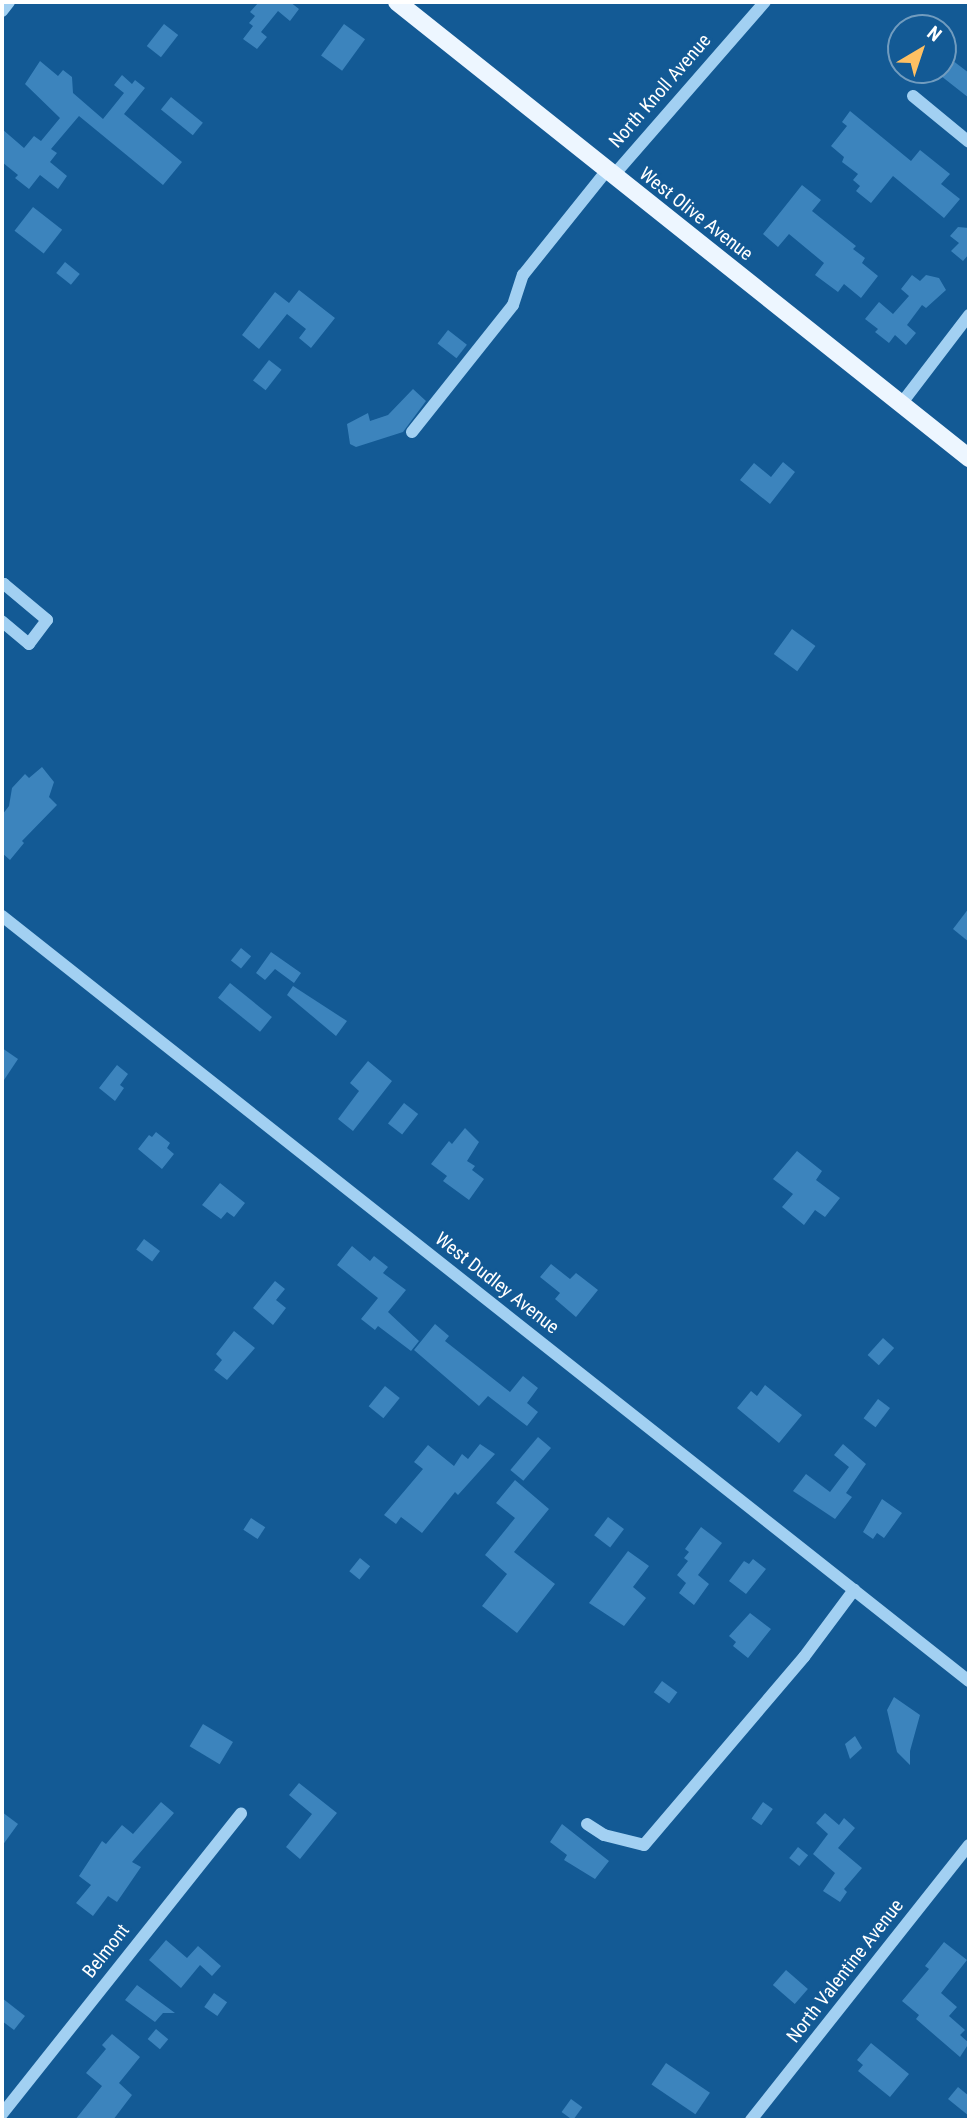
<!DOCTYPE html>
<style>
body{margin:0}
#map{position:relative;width:971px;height:2122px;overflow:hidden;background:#135a95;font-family:"Roboto Condensed",sans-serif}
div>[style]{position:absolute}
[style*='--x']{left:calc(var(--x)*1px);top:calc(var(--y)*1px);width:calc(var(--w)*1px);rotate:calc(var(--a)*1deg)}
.building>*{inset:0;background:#3c84bd;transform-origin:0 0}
.minor>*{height:12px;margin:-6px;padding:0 6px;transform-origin:6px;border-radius:6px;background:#a2d0f2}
.major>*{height:18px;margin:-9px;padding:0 9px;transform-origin:9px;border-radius:9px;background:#edf6ff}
span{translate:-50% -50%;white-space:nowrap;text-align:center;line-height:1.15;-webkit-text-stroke:5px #135a95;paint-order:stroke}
.street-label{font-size:19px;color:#fff}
.frame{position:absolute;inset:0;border:4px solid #fff;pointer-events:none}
.north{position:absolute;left:887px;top:14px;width:70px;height:70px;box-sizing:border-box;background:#135a95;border:2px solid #719cbf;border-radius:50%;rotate:39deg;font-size:19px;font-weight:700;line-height:28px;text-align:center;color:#fff}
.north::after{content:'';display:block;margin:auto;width:24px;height:32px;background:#ffc063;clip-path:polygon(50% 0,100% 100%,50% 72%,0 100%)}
</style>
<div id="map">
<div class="building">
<div style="clip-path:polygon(259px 2px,290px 2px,299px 9px,290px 21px,278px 11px,261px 32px,267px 37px,257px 49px,243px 39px,253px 26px,249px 23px,255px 16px,250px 12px)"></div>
<div style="left:164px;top:24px;width:18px;height:28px;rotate:38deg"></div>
<div style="left:344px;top:24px;width:26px;height:39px;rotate:36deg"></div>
<div style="clip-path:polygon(948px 57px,969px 73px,969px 98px,936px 72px,943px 70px)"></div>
<div style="clip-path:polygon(40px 61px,58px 76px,63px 70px,72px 77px,73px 93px,103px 119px,124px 93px,114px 85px,122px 75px,132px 84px,135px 80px,145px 88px,124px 114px,182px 162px,163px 185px,79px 116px,51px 149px,57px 153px,50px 162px,67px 176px,58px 189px,40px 175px,29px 189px,15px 178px,18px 175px,2px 162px,2px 129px,24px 148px,34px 136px,41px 141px,60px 118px,25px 84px)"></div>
<div style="left:171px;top:97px;width:41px;height:16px;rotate:39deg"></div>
<div style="clip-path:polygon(850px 111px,911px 161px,920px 150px,950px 174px,941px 184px,960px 199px,944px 218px,893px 176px,871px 203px,856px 191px,860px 186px,853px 180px,858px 174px,842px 162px,844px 157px,831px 146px,847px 126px,842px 122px)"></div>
<div style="clip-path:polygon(802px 185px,821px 200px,812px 211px,856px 246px,853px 249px,865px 258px,862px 263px,878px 276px,861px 298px,844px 284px,838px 292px,815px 275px,824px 263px,789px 234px,778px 247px,763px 234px)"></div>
<div style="left:33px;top:207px;width:37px;height:30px;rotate:38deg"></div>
<div style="clip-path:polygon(958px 227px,969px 228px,969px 254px,963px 261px,951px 251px,959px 243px,950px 236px)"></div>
<div style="left:65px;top:262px;width:19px;height:14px;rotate:39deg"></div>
<div style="clip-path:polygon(912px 275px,920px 281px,926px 275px,939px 278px,946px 290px,926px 308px,922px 305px,907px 325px,916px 333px,906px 345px,895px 335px,889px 343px,875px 332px,878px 329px,865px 319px,879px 302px,893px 314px,909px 296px,901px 289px)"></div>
<div style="clip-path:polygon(299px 290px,335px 318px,311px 348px,299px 338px,306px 329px,287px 314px,259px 349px,242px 335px,275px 292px,289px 303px)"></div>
<div style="left:448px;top:330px;width:24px;height:17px;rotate:38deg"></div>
<div style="left:269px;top:360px;width:16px;height:26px;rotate:38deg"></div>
<div style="clip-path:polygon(413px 389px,426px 401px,403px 432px,356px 447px,350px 444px,347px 424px,368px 413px,370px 421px,388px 415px)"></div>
<div style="clip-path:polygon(783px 462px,795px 472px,770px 504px,740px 480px,754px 463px,771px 477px)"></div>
<div style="left:792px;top:629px;width:29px;height:31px;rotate:36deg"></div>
<div style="clip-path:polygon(42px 767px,54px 782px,49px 797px,57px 805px,22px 841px,24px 843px,10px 860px,2px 853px,2px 815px,9px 806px,12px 788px,25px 774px,29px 778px)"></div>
<div style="clip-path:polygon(969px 908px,969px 942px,953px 929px)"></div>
<div style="left:241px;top:948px;width:13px;height:16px;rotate:39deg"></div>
<div style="clip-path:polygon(271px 952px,301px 973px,294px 983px,275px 969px,265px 980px,256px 973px)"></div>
<div style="left:230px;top:983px;width:54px;height:19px;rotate:39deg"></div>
<div style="clip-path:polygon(293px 986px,347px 1021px,336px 1036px,287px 995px)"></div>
<div style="clip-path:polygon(2px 1048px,18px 1059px,2px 1083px)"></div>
<div style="clip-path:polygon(368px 1061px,392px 1081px,353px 1131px,338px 1119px,359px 1091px,350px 1083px)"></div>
<div style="clip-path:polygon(117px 1065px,128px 1074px,120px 1085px,124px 1088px,115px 1101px,99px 1088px)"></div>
<div style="left:404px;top:1103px;width:18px;height:26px;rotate:38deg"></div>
<div style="clip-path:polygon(465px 1128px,479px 1142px,467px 1161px,475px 1166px,472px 1170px,484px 1179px,469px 1200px,443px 1181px,447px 1176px,431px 1164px,449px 1141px,452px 1144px)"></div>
<div style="clip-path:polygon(156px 1132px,170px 1143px,167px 1148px,174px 1154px,162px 1169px,138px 1149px,149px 1135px,152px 1137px)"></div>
<div style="clip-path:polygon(797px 1151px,822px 1171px,816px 1180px,840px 1198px,825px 1217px,815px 1210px,804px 1225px,782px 1207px,793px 1194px,773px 1179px)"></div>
<div style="clip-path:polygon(220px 1183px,245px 1203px,234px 1217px,227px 1212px,221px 1219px,202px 1205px)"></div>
<div style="left:144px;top:1239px;width:20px;height:13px;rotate:37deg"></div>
<div style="clip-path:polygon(352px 1246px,370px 1261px,374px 1256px,388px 1267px,383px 1273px,406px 1290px,388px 1312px,419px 1341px,411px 1351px,378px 1326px,375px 1330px,361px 1319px,378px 1298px,337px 1265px)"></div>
<div style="clip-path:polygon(551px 1264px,570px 1279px,576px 1273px,598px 1290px,576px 1317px,555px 1299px,560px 1293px,540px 1277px)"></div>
<div style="clip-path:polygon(275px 1281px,285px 1289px,276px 1300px,286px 1308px,273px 1325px,253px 1308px)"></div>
<div style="clip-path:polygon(435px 1324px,449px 1336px,445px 1341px,510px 1392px,523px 1376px,538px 1388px,527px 1403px,538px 1412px,527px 1426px,488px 1396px,479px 1406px,414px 1350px)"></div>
<div style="clip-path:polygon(234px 1331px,255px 1348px,227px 1380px,214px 1370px,222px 1360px,216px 1354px)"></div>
<div style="left:883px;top:1338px;width:15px;height:23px;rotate:42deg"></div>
<div style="clip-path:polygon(765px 1385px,802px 1415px,779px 1443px,737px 1408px,751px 1391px,757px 1396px)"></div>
<div style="left:385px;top:1386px;width:19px;height:26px;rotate:39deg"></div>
<div style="left:878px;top:1399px;width:15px;height:24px;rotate:37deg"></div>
<div style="left:538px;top:1437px;width:17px;height:43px;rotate:40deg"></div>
<div style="clip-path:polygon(480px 1444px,495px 1454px,458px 1495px,455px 1492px,422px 1533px,401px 1517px,396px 1524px,384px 1515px,423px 1469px,414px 1462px,428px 1445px,454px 1466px,462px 1454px,468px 1459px)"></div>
<div style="clip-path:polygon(843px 1444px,866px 1464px,846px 1493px,852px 1497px,835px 1519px,793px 1491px,806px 1474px,830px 1492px,849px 1467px,834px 1455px)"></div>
<div style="clip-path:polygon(515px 1480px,549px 1509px,514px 1552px,555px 1584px,517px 1633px,482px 1606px,507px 1574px,485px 1555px,515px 1518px,496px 1503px)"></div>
<div style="clip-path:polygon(882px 1499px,902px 1513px,884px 1538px,877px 1533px,873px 1539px,863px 1532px)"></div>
<div style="left:608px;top:1517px;width:20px;height:23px;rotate:37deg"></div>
<div style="left:251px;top:1518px;width:17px;height:14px;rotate:33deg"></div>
<div style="clip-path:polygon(701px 1527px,722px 1543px,698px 1575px,709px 1584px,694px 1605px,679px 1593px,686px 1583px,677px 1575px,688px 1561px,684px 1558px,689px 1552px,685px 1549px)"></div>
<div style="clip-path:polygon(628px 1551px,649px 1566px,633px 1587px,646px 1598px,624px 1626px,589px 1603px)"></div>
<div style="left:360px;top:1558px;width:13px;height:17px;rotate:39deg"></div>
<div style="clip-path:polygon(753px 1559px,766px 1569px,746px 1594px,729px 1581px,744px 1561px,749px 1564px)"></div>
<div style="clip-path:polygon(750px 1613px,771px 1629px,748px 1658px,733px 1646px,736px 1642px,729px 1636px)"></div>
<div style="left:662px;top:1681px;width:19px;height:14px;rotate:36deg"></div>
<div style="clip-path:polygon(894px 1697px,920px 1715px,910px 1751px,910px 1765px,897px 1752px,887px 1710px)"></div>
<div style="left:203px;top:1724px;width:35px;height:26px;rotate:31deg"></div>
<div style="clip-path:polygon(855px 1736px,862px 1748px,850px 1759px,845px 1744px)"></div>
<div style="clip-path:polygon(299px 1783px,337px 1813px,300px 1859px,286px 1847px,312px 1814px,289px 1795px)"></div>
<div style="clip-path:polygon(161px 1802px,174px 1813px,132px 1862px,141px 1867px,117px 1902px,108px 1896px,93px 1916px,76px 1903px,91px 1885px,79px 1876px,102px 1841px,106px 1844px,122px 1825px,133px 1834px)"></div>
<div style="left:763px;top:1802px;width:12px;height:20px;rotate:35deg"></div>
<div style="clip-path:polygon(2px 1812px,18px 1824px,2px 1846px)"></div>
<div style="clip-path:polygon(825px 1813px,839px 1825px,844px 1818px,855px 1828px,838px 1848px,862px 1868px,844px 1889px,847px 1892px,840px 1902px,823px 1891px,835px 1873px,813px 1854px,828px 1834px,816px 1823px)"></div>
<div style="clip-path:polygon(562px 1824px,609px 1861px,595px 1879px,564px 1860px,567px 1855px,550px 1842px)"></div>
<div style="left:798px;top:1847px;width:13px;height:14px;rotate:39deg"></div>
<div style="clip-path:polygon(166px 1940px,187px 1958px,198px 1946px,221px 1966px,212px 1976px,200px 1965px,181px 1988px,149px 1960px)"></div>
<div style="clip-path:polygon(944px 1942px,967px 1960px,941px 1993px,957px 2007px,949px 2016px,965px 2030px,960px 2035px,969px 2043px,960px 2057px,916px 2019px,919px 2015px,902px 2001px,929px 1969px,925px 1966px)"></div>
<div style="left:786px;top:1970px;width:29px;height:20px;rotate:41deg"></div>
<div style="clip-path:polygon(137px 1985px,175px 2013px,163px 2013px,155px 2022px,125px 2000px)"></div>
<div style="left:214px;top:1993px;width:16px;height:17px;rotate:35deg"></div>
<div style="clip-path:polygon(2px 1998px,25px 2016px,14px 2030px,2px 2021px)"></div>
<div style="left:156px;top:2029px;width:16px;height:13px;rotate:40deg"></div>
<div style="clip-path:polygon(112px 2034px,140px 2057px,119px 2083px,132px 2095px,113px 2120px,75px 2120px,102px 2086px,86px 2073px,106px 2049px,102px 2045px)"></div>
<div style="clip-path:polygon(871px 2043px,909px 2074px,890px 2097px,858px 2071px,863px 2065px,857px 2060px)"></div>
<div style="left:666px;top:2063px;width:53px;height:26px;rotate:34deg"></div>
<div style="clip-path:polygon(958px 2087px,969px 2096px,969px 2116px,948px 2099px)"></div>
<div style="left:571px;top:2099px;width:14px;height:16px;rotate:36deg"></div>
</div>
<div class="minor">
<div style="--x:2;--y:11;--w:11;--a:-52"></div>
<div style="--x:913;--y:96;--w:72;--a:39.4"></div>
<div style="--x:613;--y:176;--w:231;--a:-48.9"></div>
<div style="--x:901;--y:404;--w:112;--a:-52.6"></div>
<div style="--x:412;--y:432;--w:162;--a:-51.5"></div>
<div style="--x:513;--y:305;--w:32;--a:-72"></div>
<div style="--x:523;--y:275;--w:134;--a:-51.3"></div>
<div style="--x:2;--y:586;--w:3;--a:-45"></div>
<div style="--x:4;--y:584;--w:56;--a:39.9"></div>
<div style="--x:47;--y:620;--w:30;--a:127"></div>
<div style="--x:29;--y:644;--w:35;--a:-140"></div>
<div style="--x:2;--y:916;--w:1233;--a:38.35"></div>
<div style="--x:587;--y:1824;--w:20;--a:33"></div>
<div style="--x:604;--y:1835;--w:41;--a:14"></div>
<div style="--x:644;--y:1845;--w:247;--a:-49.6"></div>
<div style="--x:804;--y:1657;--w:84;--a:-53.3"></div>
<div style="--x:2;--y:2114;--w:384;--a:-51.5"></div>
<div style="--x:751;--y:2120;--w:351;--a:-51.6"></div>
</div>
<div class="major">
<div style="--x:397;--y:2;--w:732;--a:38.56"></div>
</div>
<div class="street-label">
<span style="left:660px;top:91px;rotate:-49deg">North Knoll Avenue</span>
<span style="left:696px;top:214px;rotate:38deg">West Olive Avenue</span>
<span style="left:497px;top:1283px;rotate:38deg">West Dudley Avenue</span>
<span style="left:106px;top:1951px;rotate:-52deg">Belmont</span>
<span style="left:845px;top:1971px;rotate:-52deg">North Valentine Avenue</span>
</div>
<div class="frame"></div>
<div class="north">N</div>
</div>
